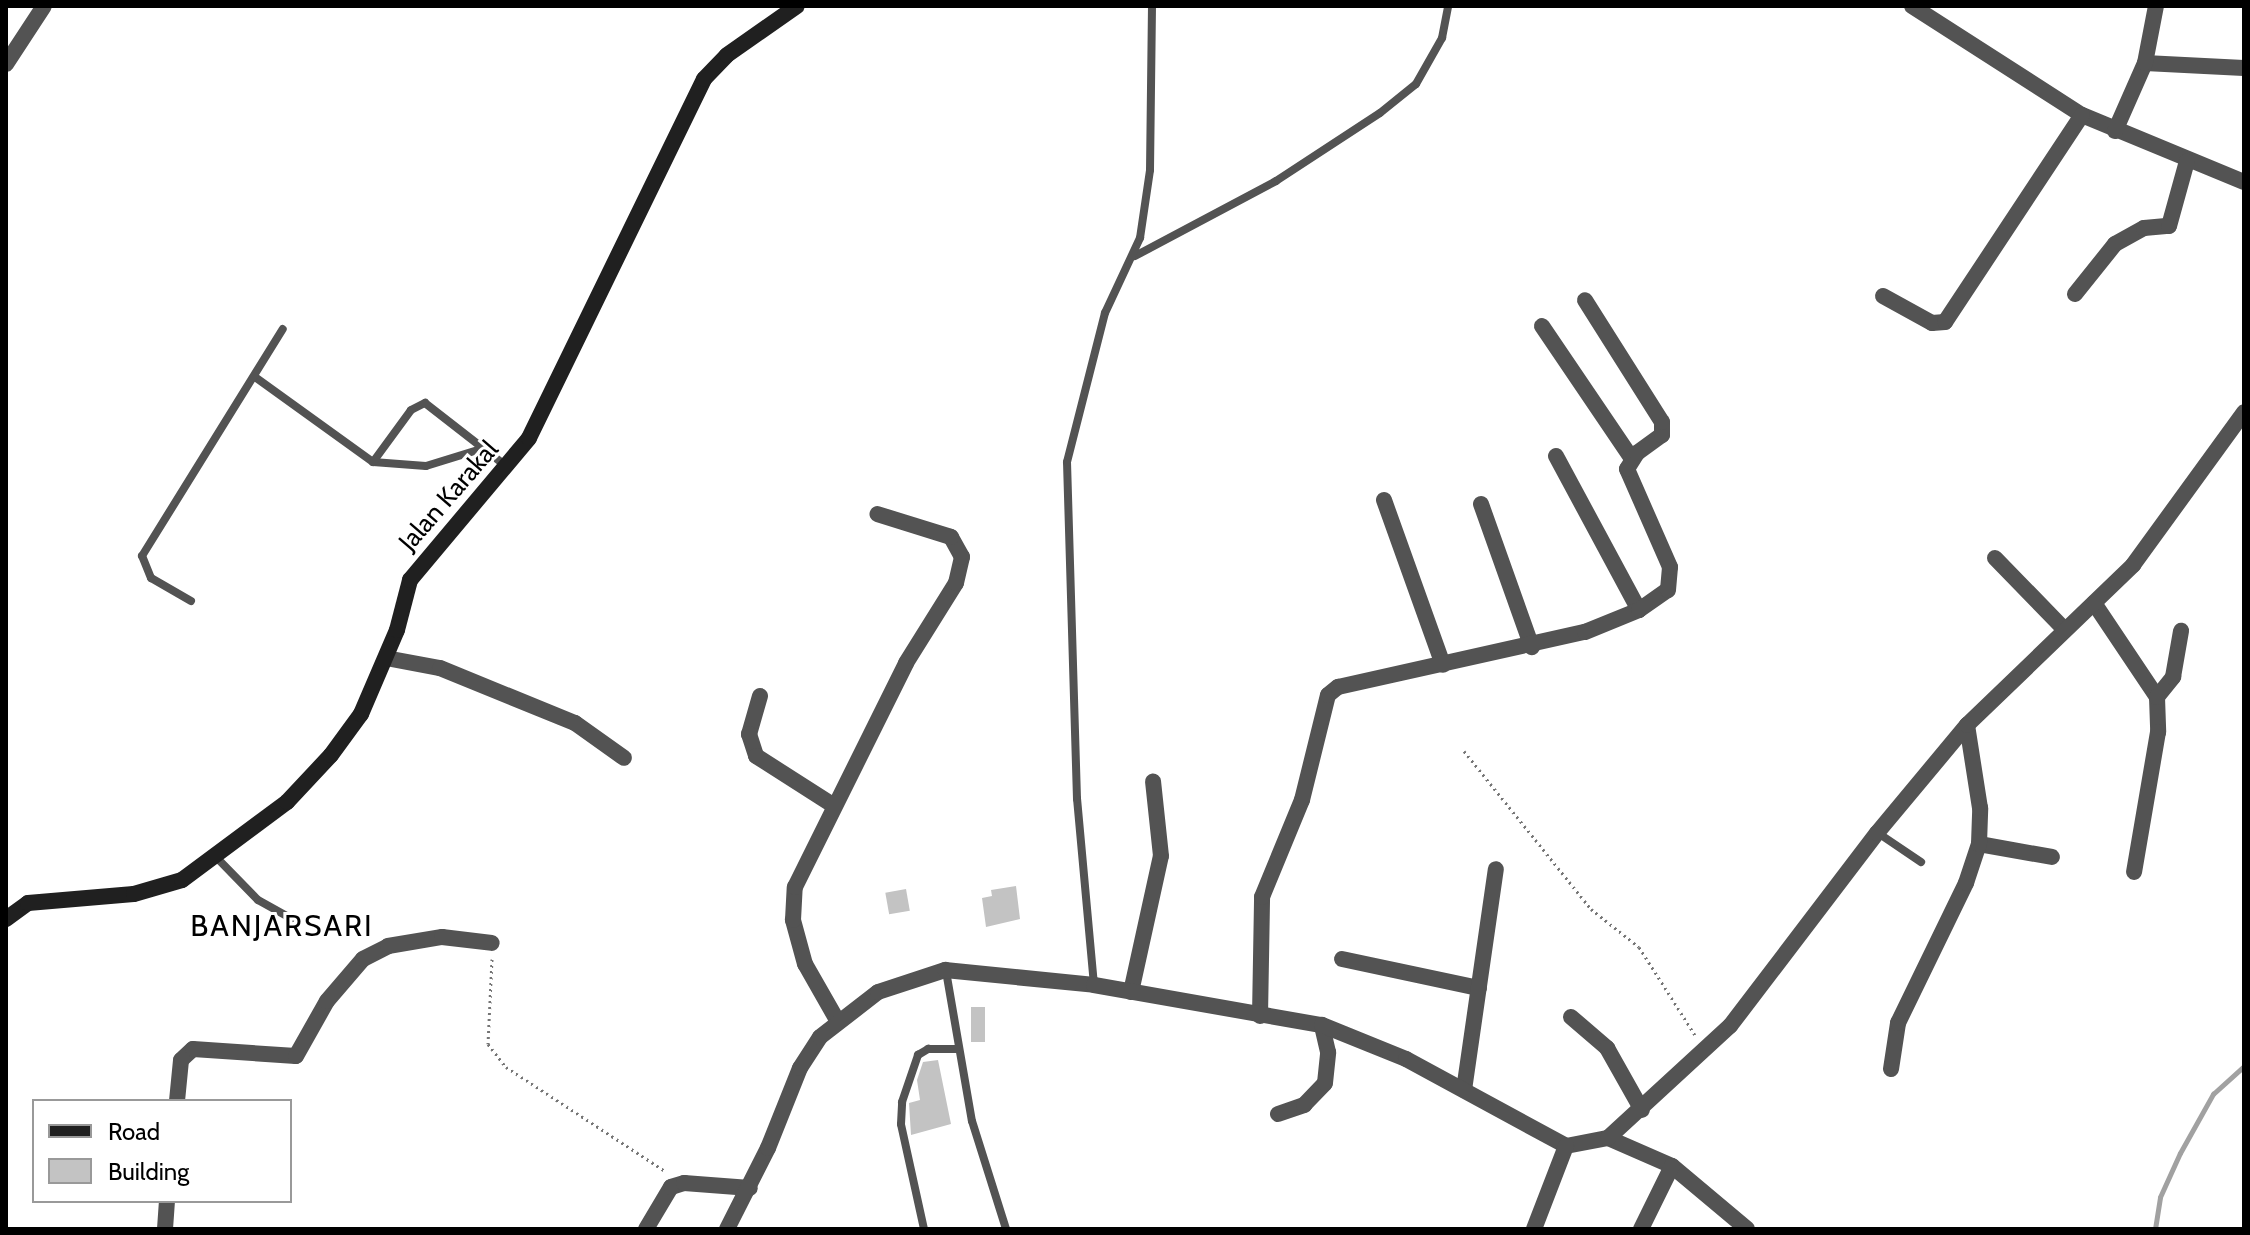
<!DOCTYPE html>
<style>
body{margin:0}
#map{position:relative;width:2250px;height:1235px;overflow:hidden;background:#fff;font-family:Cabin,sans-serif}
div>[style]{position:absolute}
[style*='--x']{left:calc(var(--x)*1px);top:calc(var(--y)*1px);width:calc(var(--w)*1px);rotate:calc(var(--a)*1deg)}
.stream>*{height:5px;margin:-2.5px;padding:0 2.5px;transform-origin:2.5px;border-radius:2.5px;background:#a1a1a1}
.building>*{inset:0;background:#c3c3c3;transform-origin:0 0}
.path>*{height:3px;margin-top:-1.5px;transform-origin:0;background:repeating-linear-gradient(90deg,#757575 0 2px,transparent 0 6px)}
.service>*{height:8px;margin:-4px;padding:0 4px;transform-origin:4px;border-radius:4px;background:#535353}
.minor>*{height:16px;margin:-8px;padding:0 8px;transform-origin:8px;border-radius:8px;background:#535353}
.secondary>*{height:16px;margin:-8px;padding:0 8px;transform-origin:8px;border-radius:8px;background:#202020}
span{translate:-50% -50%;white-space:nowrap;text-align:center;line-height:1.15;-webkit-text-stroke:6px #fff;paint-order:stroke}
.street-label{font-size:26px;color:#000}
.quarter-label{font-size:30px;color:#000;letter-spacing:2px}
.frame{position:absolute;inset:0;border:8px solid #000;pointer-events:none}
.legend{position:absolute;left:32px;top:1099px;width:260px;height:104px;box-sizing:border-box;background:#fff;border:2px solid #999;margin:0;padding:10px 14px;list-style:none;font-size:24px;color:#000}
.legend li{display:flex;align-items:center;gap:16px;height:40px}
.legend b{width:40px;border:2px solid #999}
</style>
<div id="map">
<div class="stream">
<div style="--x:2155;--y:1229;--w:32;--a:-81"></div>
<div style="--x:2160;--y:1197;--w:48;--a:-65.6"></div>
<div style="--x:2180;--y:1153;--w:68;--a:-60.8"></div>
<div style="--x:2213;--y:1094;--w:42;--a:-42.1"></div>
</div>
<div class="building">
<div style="clip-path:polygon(1016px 886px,1020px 919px,986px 927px,982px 898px,992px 896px,991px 890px)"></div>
<div style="left:906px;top:889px;width:22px;height:21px;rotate:80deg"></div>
<div style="left:971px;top:1007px;width:14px;height:35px"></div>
<div style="clip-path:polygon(938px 1060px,951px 1124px,911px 1135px,909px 1103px,920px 1100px,917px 1080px,923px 1062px)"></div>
</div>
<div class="path">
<div style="--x:1464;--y:751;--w:203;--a:51.2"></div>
<div style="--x:1591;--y:909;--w:61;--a:38.4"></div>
<div style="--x:1639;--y:947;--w:104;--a:57.5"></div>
<div style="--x:492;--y:959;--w:85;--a:92.7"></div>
<div style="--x:488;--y:1044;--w:29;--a:52"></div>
<div style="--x:506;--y:1067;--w:190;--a:33.2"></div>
</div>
<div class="service">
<div style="--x:1135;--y:256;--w:160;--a:-28"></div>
<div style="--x:1276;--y:181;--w:124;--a:-33.2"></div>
<div style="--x:1380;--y:113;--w:46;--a:-38.9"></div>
<div style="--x:1416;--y:84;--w:53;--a:-60.5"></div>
<div style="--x:1442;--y:38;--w:33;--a:-79"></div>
<div style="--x:255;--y:377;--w:145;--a:35.8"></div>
<div style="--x:373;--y:462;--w:53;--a:4.3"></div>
<div style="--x:426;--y:466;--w:61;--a:-17.2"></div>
<div style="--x:373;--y:462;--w:64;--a:-53.8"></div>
<div style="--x:411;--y:410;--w:16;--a:-27"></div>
<div style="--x:425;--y:403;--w:103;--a:37.9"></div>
<div style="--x:191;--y:601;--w:46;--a:-150.1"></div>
<div style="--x:151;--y:578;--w:24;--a:-112"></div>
<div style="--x:142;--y:556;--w:267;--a:-58.2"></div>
<div style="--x:1878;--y:833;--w:52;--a:34"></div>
<div style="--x:216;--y:857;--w:60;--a:45.7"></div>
<div style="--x:258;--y:900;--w:38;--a:29"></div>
<div style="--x:946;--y:971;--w:152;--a:80.2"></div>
<div style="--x:972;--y:1121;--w:113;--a:72.5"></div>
<div style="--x:1094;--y:985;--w:187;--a:-95.2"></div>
<div style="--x:1077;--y:799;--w:337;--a:-91.7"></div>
<div style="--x:1067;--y:462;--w:154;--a:-75.7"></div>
<div style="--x:1105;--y:313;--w:83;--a:-65"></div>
<div style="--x:1140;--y:238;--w:69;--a:-81.6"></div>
<div style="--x:1150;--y:170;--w:164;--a:-89.3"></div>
<div style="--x:924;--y:1229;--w:107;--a:-102.4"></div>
<div style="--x:901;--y:1124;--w:22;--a:-87"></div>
<div style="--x:902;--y:1102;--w:50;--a:-71.2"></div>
<div style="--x:918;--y:1055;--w:12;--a:-31"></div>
<div style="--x:928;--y:1049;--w:28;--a:0"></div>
</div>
<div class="minor">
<div style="--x:1912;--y:6;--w:202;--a:32.7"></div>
<div style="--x:2082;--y:115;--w:175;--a:22.5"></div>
<div style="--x:2145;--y:63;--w:99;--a:2.9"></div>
<div style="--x:6;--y:64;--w:69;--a:-56.8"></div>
<div style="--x:2115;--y:131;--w:74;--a:-66.2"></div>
<div style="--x:2145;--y:63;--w:58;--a:-79.1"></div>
<div style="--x:2075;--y:294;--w:64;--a:-51.3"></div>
<div style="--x:2115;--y:244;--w:33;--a:-29"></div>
<div style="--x:2144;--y:228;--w:25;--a:-5"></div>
<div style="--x:2169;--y:226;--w:67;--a:-74.5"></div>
<div style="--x:1883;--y:296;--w:56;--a:28.9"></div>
<div style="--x:1932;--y:323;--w:13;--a:-4"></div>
<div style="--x:1945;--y:322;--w:248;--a:-56.5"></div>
<div style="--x:1542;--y:326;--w:161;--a:55.9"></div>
<div style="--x:1556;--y:456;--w:175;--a:61.7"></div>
<div style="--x:1384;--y:500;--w:175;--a:70.3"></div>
<div style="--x:1481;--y:504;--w:152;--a:70.4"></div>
<div style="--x:1995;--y:558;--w:99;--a:45.8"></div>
<div style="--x:2094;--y:603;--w:113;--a:56.2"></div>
<div style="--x:2157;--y:697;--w:35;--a:88"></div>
<div style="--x:2158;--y:732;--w:142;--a:99.7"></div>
<div style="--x:386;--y:658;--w:55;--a:10.5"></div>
<div style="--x:440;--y:668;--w:146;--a:22.2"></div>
<div style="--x:575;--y:723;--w:60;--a:35.5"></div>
<div style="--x:760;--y:696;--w:40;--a:106"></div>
<div style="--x:749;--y:734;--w:23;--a:72"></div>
<div style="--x:756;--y:756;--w:91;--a:32.5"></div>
<div style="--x:2157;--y:697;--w:26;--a:-51"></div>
<div style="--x:2173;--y:677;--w:47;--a:-80.1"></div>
<div style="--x:1979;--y:844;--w:74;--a:10.1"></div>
<div style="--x:1342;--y:959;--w:140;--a:12"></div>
<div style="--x:1131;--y:992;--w:139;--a:-77.6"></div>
<div style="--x:1161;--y:856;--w:75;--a:-96.1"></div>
<div style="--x:1260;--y:1016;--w:119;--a:-89"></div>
<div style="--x:1262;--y:897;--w:105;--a:-67.6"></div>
<div style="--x:1302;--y:800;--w:108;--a:-76.1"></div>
<div style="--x:1328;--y:695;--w:13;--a:-39"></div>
<div style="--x:1338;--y:687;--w:253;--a:-12.6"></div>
<div style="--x:1585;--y:632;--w:58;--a:-22.2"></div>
<div style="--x:1639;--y:610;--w:35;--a:-35"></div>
<div style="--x:1668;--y:590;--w:23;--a:-85"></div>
<div style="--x:1670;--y:567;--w:107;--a:-113.7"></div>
<div style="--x:1627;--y:469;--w:19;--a:-58"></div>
<div style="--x:1637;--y:453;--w:31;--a:-36"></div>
<div style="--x:1662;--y:435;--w:13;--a:-90"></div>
<div style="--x:1662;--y:422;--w:144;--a:-122.3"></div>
<div style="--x:1571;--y:1017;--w:48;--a:40.7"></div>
<div style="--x:1607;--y:1048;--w:71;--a:60.6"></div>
<div style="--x:837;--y:1020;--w:64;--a:-119.7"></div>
<div style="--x:805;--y:964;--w:46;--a:-105.3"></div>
<div style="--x:793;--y:920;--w:33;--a:-87"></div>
<div style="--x:795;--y:887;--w:250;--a:-63.6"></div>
<div style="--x:906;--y:663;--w:94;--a:-58"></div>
<div style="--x:956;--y:583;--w:27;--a:-77"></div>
<div style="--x:962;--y:557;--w:23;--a:-119"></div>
<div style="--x:951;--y:537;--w:77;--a:-162.7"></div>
<div style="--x:1891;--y:1069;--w:47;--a:-81.3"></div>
<div style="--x:1898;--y:1023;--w:156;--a:-64.1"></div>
<div style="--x:1966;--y:883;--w:41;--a:-71.6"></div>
<div style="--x:1979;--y:844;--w:36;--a:-88"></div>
<div style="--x:1980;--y:808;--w:84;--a:-98.9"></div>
<div style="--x:1464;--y:1090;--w:223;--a:-81.8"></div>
<div style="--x:177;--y:1101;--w:41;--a:-84.4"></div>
<div style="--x:181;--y:1060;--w:16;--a:-43"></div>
<div style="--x:193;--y:1049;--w:103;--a:3.9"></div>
<div style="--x:296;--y:1056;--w:63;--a:-60.6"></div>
<div style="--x:327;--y:1001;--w:55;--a:-49.4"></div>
<div style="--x:363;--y:959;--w:28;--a:-27"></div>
<div style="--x:388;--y:946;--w:55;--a:-9.5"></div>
<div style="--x:442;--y:937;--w:50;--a:6.8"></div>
<div style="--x:1278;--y:1114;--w:28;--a:-19"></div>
<div style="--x:1304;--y:1105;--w:30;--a:-46"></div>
<div style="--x:1325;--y:1083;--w:31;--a:-84"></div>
<div style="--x:1328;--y:1052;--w:28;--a:-103"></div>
<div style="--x:1608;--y:1138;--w:70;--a:23.6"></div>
<div style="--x:1672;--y:1166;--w:98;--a:40"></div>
<div style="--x:165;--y:1229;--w:28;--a:-86"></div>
<div style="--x:646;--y:1229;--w:49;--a:-59.2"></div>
<div style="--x:671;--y:1187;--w:14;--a:-17"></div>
<div style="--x:684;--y:1183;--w:66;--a:4.3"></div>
<div style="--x:727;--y:1229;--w:91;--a:-63.2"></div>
<div style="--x:768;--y:1148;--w:86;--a:-68.2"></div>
<div style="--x:800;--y:1068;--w:37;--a:-57"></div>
<div style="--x:820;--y:1037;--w:73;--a:-37.8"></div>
<div style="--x:878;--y:992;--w:71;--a:-18.2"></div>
<div style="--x:945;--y:970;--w:150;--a:5.7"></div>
<div style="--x:1094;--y:985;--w:231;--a:10"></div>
<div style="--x:1322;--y:1025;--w:91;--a:22"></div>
<div style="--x:1406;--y:1059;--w:182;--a:28.5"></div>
<div style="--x:1566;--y:1146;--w:43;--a:-10.8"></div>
<div style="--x:1608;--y:1138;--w:166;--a:-42.6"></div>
<div style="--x:1730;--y:1026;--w:243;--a:-52.7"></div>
<div style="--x:1877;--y:833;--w:141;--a:-50.2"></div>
<div style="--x:1967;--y:725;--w:231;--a:-43.9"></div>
<div style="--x:2133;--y:565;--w:189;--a:-54"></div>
<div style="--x:1534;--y:1229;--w:89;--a:-68.9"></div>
<div style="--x:1641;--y:1229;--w:70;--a:-63.8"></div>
</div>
<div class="secondary">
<div style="--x:6;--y:919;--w:27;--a:-36"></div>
<div style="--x:28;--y:903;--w:106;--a:-4.9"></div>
<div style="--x:134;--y:894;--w:50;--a:-16.3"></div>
<div style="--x:182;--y:880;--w:131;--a:-36.6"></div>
<div style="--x:287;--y:802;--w:64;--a:-46.9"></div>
<div style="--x:331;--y:755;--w:51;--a:-53.8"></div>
<div style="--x:361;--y:714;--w:91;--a:-66.8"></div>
<div style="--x:397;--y:630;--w:52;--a:-75.4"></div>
<div style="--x:410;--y:580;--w:185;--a:-50"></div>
<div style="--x:529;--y:438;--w:399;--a:-64"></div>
<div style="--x:704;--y:79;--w:33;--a:-46"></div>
<div style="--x:727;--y:55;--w:85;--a:-35"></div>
</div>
<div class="street-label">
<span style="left:449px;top:496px;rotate:-49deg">Jalan Karakal</span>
</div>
<div class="quarter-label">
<span style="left:282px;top:926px">BANJARSARI</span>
</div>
<div class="frame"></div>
<ul class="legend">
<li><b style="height:10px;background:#202020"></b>Road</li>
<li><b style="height:22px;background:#c3c3c3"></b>Building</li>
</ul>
</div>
